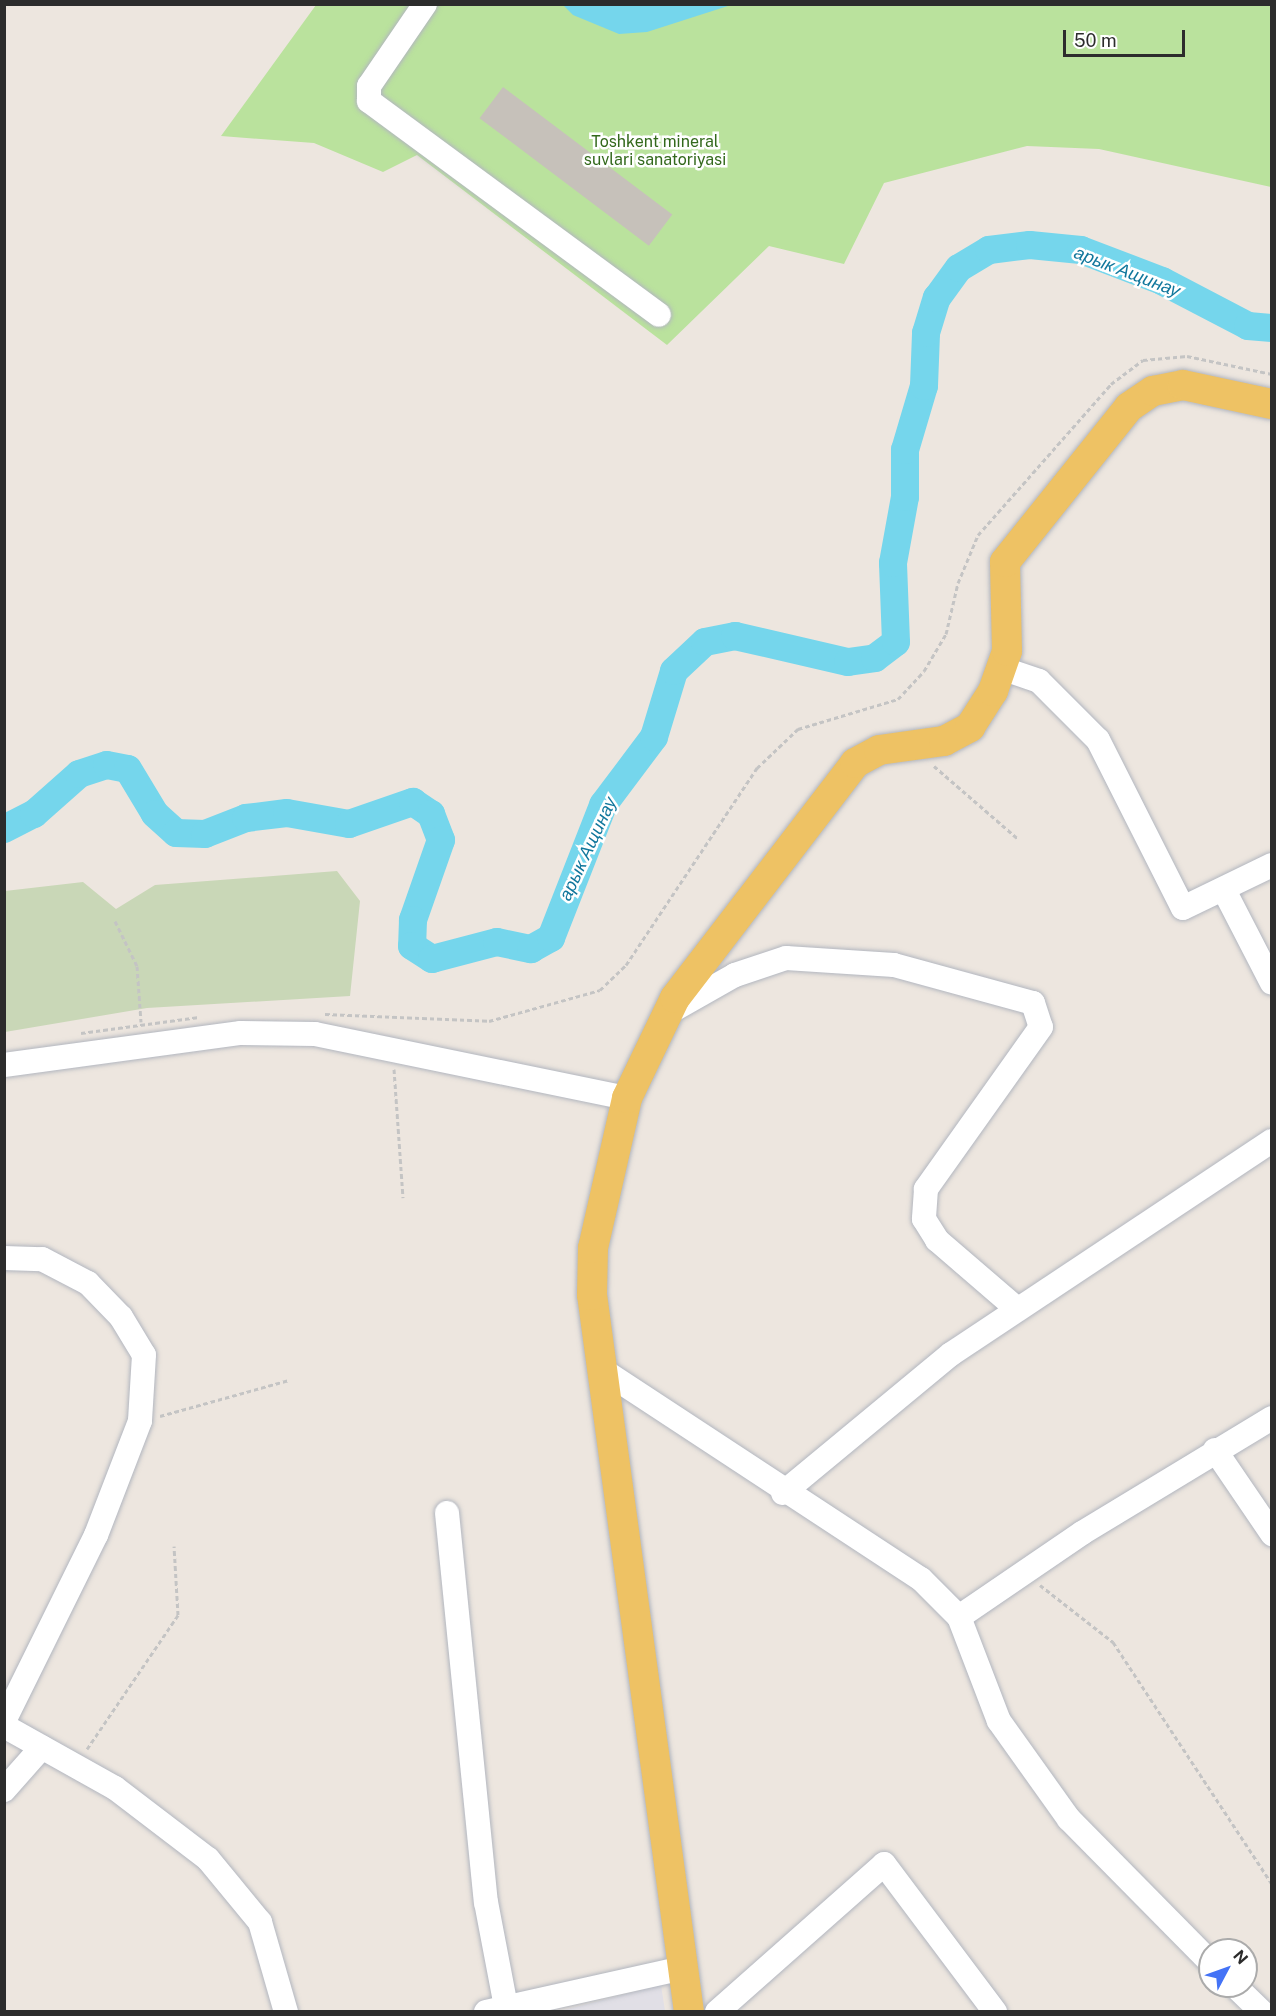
<!DOCTYPE html>
<meta charset="utf-8">
<style>
body{margin:0}
#map{position:relative;width:1276px;height:2016px;overflow:hidden;background:#ede6df;font-family:"Public Sans",sans-serif}
div>[style]{position:absolute}
[style*='--x']{left:calc(var(--x)*1px);top:calc(var(--y)*1px);width:calc(var(--w)*1px);rotate:calc(var(--a)*1deg)}
.industrial>*{inset:0;background:#e1dfe6}
.green>*{inset:0;background:#bae29d}
.cemetery>*{inset:0;background:#c9d7b7}
.water>*{inset:0;background:#75d6ec}
.river>*{height:28px;margin:-14px;padding:0 14px;transform-origin:14px;border-radius:14px;background:#75d6ec}
.building>*{inset:0;background:#c6c1ba;transform-origin:0 0}
.path>*{height:3px;margin-top:-1.5px;transform-origin:0;background:repeating-linear-gradient(90deg,#c4c4c4 0 4.5px,transparent 0 7.5px)}
.roads{filter:drop-shadow(0 0 2px #b2b6bf) drop-shadow(0 0 2px #b2b6bf)}
.minor>*{height:24px;margin:-12px;padding:0 12px;transform-origin:12px;border-radius:12px;background:#fff}
.major>*{height:30px;margin:-15px;padding:0 15px;transform-origin:15px;border-radius:15px;background:#eec264}
span{translate:-50% -50%;white-space:nowrap;text-align:center;line-height:1.15;-webkit-text-stroke:5px #fff;paint-order:stroke}
.park-label{font-size:16px;color:#33691c}
.water-label{font-size:18px;color:#11779c;font-style:italic}
.frame{position:absolute;inset:0;border:6px solid #2c2c2c;pointer-events:none}
.north{position:absolute;left:1198px;top:1938px;width:60px;height:60px;box-sizing:border-box;background:#fff;border:2px solid #ababab;border-radius:50%;rotate:49deg;font-size:16px;font-weight:700;line-height:24px;text-align:center;color:#2c2c2c}
.north::after{content:'';display:block;margin:auto;width:21px;height:27px;background:#4473f6;clip-path:polygon(50% 0,100% 100%,50% 72%,0 100%)}
.scale{position:absolute;left:1063px;top:30px;width:122px;height:27px;box-sizing:border-box;border:3px solid #2c2c2c;border-top:0;padding-left:8px;font-size:18px;line-height:21px;white-space:nowrap;color:#2c2c2c;-webkit-text-stroke:4px #fff;paint-order:stroke}
</style>
<div id="map">
<div class="industrial">
<div style="clip-path:polygon(661px 1985px,665px 2011px,556px 2012px)"></div>
</div>
<div class="green">
<div style="clip-path:polygon(316px 5px,1271px 5px,1271px 187px,1099px 149px,1027px 146px,884px 183px,844px 264px,769px 246px,667px 345px,417px 155px,383px 172px,314px 143px,221px 136px)"></div>
</div>
<div class="cemetery">
<div style="clip-path:polygon(337px 871px,360px 901px,350px 996px,147px 1008px,5px 1032px,5px 891px,83px 882px,116px 909px,155px 885px)"></div>
</div>
<div class="water">
<div style="clip-path:polygon(563px 5px,731px 5px,647px 32px,619px 34px,573px 15px)"></div>
</div>
<div class="river">
<div style="--x:4;--y:829;--w:34;--a:-27"></div>
<div style="--x:34;--y:814;--w:60;--a:-41.6"></div>
<div style="--x:79;--y:774;--w:29;--a:-18"></div>
<div style="--x:107;--y:765;--w:21;--a:11"></div>
<div style="--x:128;--y:769;--w:52;--a:59"></div>
<div style="--x:155;--y:814;--w:28;--a:42"></div>
<div style="--x:176;--y:833;--w:29;--a:2"></div>
<div style="--x:205;--y:834;--w:44;--a:-21.3"></div>
<div style="--x:246;--y:818;--w:41;--a:-7"></div>
<div style="--x:287;--y:813;--w:63;--a:10.1"></div>
<div style="--x:349;--y:824;--w:68;--a:-19"></div>
<div style="--x:413;--y:802;--w:22;--a:34"></div>
<div style="--x:431;--y:814;--w:28;--a:69"></div>
<div style="--x:441;--y:840;--w:85;--a:109.3"></div>
<div style="--x:413;--y:920;--w:26;--a:92"></div>
<div style="--x:412;--y:946;--w:24;--a:33"></div>
<div style="--x:432;--y:959;--w:67;--a:-14.7"></div>
<div style="--x:497;--y:942;--w:35;--a:12"></div>
<div style="--x:531;--y:949;--w:23;--a:-29"></div>
<div style="--x:551;--y:938;--w:143;--a:-68.6"></div>
<div style="--x:603;--y:805;--w:85;--a:-53.1"></div>
<div style="--x:654;--y:737;--w:69;--a:-73.1"></div>
<div style="--x:674;--y:671;--w:42;--a:-43.1"></div>
<div style="--x:705;--y:642;--w:31;--a:-11"></div>
<div style="--x:735;--y:636;--w:116;--a:13"></div>
<div style="--x:848;--y:662;--w:27;--a:-8"></div>
<div style="--x:875;--y:658;--w:26;--a:-37"></div>
<div style="--x:896;--y:642;--w:79;--a:-92.2"></div>
<div style="--x:893;--y:563;--w:67;--a:-79.7"></div>
<div style="--x:905;--y:497;--w:47;--a:-90"></div>
<div style="--x:905;--y:450;--w:67;--a:-73.5"></div>
<div style="--x:924;--y:386;--w:53;--a:-87.8"></div>
<div style="--x:926;--y:333;--w:37;--a:-73"></div>
<div style="--x:937;--y:298;--w:37;--a:-54"></div>
<div style="--x:959;--y:268;--w:35;--a:-31"></div>
<div style="--x:989;--y:250;--w:41;--a:-7"></div>
<div style="--x:1030;--y:245;--w:51;--a:5.6"></div>
<div style="--x:1081;--y:250;--w:87;--a:20.9"></div>
<div style="--x:1162;--y:281;--w:97;--a:27.6"></div>
<div style="--x:1248;--y:326;--w:24;--a:5"></div>
</div>
<div class="building">
<div style="left:503px;top:87px;width:212px;height:39px;rotate:37deg"></div>
</div>
<div class="path">
<div style="--x:934;--y:766;--w:110;--a:40.9"></div>
<div style="--x:115;--y:921;--w:50;--a:63.9"></div>
<div style="--x:137;--y:966;--w:56;--a:85.9"></div>
<div style="--x:325;--y:1014;--w:164;--a:2.4"></div>
<div style="--x:489;--y:1021;--w:115;--a:-15.6"></div>
<div style="--x:600;--y:990;--w:36;--a:-44"></div>
<div style="--x:626;--y:965;--w:237;--a:-56.4"></div>
<div style="--x:757;--y:768;--w:57;--a:-43.6"></div>
<div style="--x:798;--y:729;--w:104;--a:-16.7"></div>
<div style="--x:898;--y:699;--w:38;--a:-47"></div>
<div style="--x:924;--y:671;--w:43;--a:-59.3"></div>
<div style="--x:946;--y:634;--w:52;--a:-76.8"></div>
<div style="--x:958;--y:583;--w:52;--a:-67.4"></div>
<div style="--x:978;--y:535;--w:201;--a:-48.6"></div>
<div style="--x:1111;--y:384;--w:40;--a:-37"></div>
<div style="--x:1143;--y:360;--w:44;--a:-5.2"></div>
<div style="--x:1187;--y:356;--w:87;--a:12"></div>
<div style="--x:81;--y:1033;--w:119;--a:-7.7"></div>
<div style="--x:394;--y:1069;--w:129;--a:86"></div>
<div style="--x:160;--y:1416;--w:134;--a:-15.6"></div>
<div style="--x:1040;--y:1585;--w:93;--a:38"></div>
<div style="--x:1113;--y:1642;--w:290;--a:56.7"></div>
<div style="--x:87;--y:1749;--w:162;--a:-55.8"></div>
<div style="--x:178;--y:1615;--w:69;--a:-93.3"></div>
</div>
<div class="roads">
<div class="minor">
<div style="--x:425;--y:4;--w:99;--a:124.3"></div>
<div style="--x:369;--y:86;--w:15;--a:90"></div>
<div style="--x:369;--y:101;--w:360;--a:36.4"></div>
<div style="--x:1001;--y:668;--w:40;--a:18.9"></div>
<div style="--x:1039;--y:681;--w:83;--a:45"></div>
<div style="--x:1098;--y:740;--w:188;--a:63.2"></div>
<div style="--x:1183;--y:908;--w:99;--a:-25.8"></div>
<div style="--x:1225;--y:892;--w:102;--a:62.7"></div>
<div style="--x:666;--y:1014;--w:79;--a:-29.5"></div>
<div style="--x:735;--y:975;--w:54;--a:-18.4"></div>
<div style="--x:786;--y:958;--w:108;--a:3.7"></div>
<div style="--x:894;--y:965;--w:144;--a:15.3"></div>
<div style="--x:1033;--y:1003;--w:25;--a:72"></div>
<div style="--x:1041;--y:1027;--w:199;--a:125.4"></div>
<div style="--x:926;--y:1189;--w:30;--a:94"></div>
<div style="--x:924;--y:1219;--w:25;--a:58"></div>
<div style="--x:937;--y:1240;--w:104;--a:40.7"></div>
<div style="--x:4;--y:1065;--w:239;--a:-7.7"></div>
<div style="--x:241;--y:1033;--w:74;--a:0.8"></div>
<div style="--x:315;--y:1034;--w:318;--a:11.6"></div>
<div style="--x:4;--y:1258;--w:38;--a:2"></div>
<div style="--x:42;--y:1259;--w:52;--a:27.6"></div>
<div style="--x:88;--y:1283;--w:47;--a:45.9"></div>
<div style="--x:121;--y:1317;--w:44;--a:58.8"></div>
<div style="--x:144;--y:1355;--w:66;--a:93.5"></div>
<div style="--x:140;--y:1421;--w:122;--a:111.1"></div>
<div style="--x:96;--y:1535;--w:208;--a:116.3"></div>
<div style="--x:601;--y:1369;--w:383;--a:33.3"></div>
<div style="--x:921;--y:1579;--w:54;--a:45"></div>
<div style="--x:959;--y:1617;--w:111;--a:69"></div>
<div style="--x:999;--y:1721;--w:120;--a:54.5"></div>
<div style="--x:1069;--y:1819;--w:201;--a:45.4"></div>
<div style="--x:1215;--y:1450;--w:102;--a:55.8"></div>
<div style="--x:783;--y:1493;--w:218;--a:-39.6"></div>
<div style="--x:951;--y:1354;--w:385;--a:-33.6"></div>
<div style="--x:447;--y:1513;--w:391;--a:84.3"></div>
<div style="--x:486;--y:1902;--w:107;--a:79.2"></div>
<div style="--x:959;--y:1617;--w:149;--a:-34.3"></div>
<div style="--x:1082;--y:1533;--w:222;--a:-31.2"></div>
<div style="--x:4;--y:1726;--w:127;--a:29.2"></div>
<div style="--x:115;--y:1788;--w:117;--a:37.4"></div>
<div style="--x:208;--y:1859;--w:82;--a:50.5"></div>
<div style="--x:260;--y:1922;--w:94;--a:73.9"></div>
<div style="--x:4;--y:1790;--w:57;--a:-48.5"></div>
<div style="--x:1235;--y:1986;--w:37;--a:44"></div>
<div style="--x:486;--y:2012;--w:202;--a:-12.6"></div>
<div style="--x:717;--y:2012;--w:223;--a:-41.5"></div>
<div style="--x:884;--y:1864;--w:185;--a:53.1"></div>
</div>
<div class="major">
<div style="--x:689;--y:2012;--w:724;--a:-97.7"></div>
<div style="--x:592;--y:1295;--w:47;--a:-88.8"></div>
<div style="--x:593;--y:1248;--w:154;--a:-77.2"></div>
<div style="--x:627;--y:1098;--w:111;--a:-64.4"></div>
<div style="--x:675;--y:998;--w:296;--a:-52.5"></div>
<div style="--x:855;--y:763;--w:27;--a:-28"></div>
<div style="--x:879;--y:750;--w:66;--a:-7.9"></div>
<div style="--x:944;--y:741;--w:30;--a:-28"></div>
<div style="--x:970;--y:727;--w:43;--a:-57.4"></div>
<div style="--x:993;--y:691;--w:42;--a:-70.7"></div>
<div style="--x:1007;--y:651;--w:89;--a:-91.3"></div>
<div style="--x:1005;--y:562;--w:198;--a:-51.3"></div>
<div style="--x:1129;--y:407;--w:29;--a:-34"></div>
<div style="--x:1153;--y:391;--w:31;--a:-11"></div>
<div style="--x:1183;--y:385;--w:91;--a:12.1"></div>
</div>
</div>
<div class="park-label">
<span style="left:655px;top:151px">Toshkent mineral<br>suvlari sanatoriyasi</span>
</div>
<div class="water-label">
<span style="left:1127px;top:272px;rotate:21deg">арык Ащинау</span>
<span style="left:588px;top:849px;rotate:-65deg">арык Ащинау</span>
</div>
<div class="frame"></div>
<div class="north">N</div>
<div class="scale">50 m</div>
</div>
